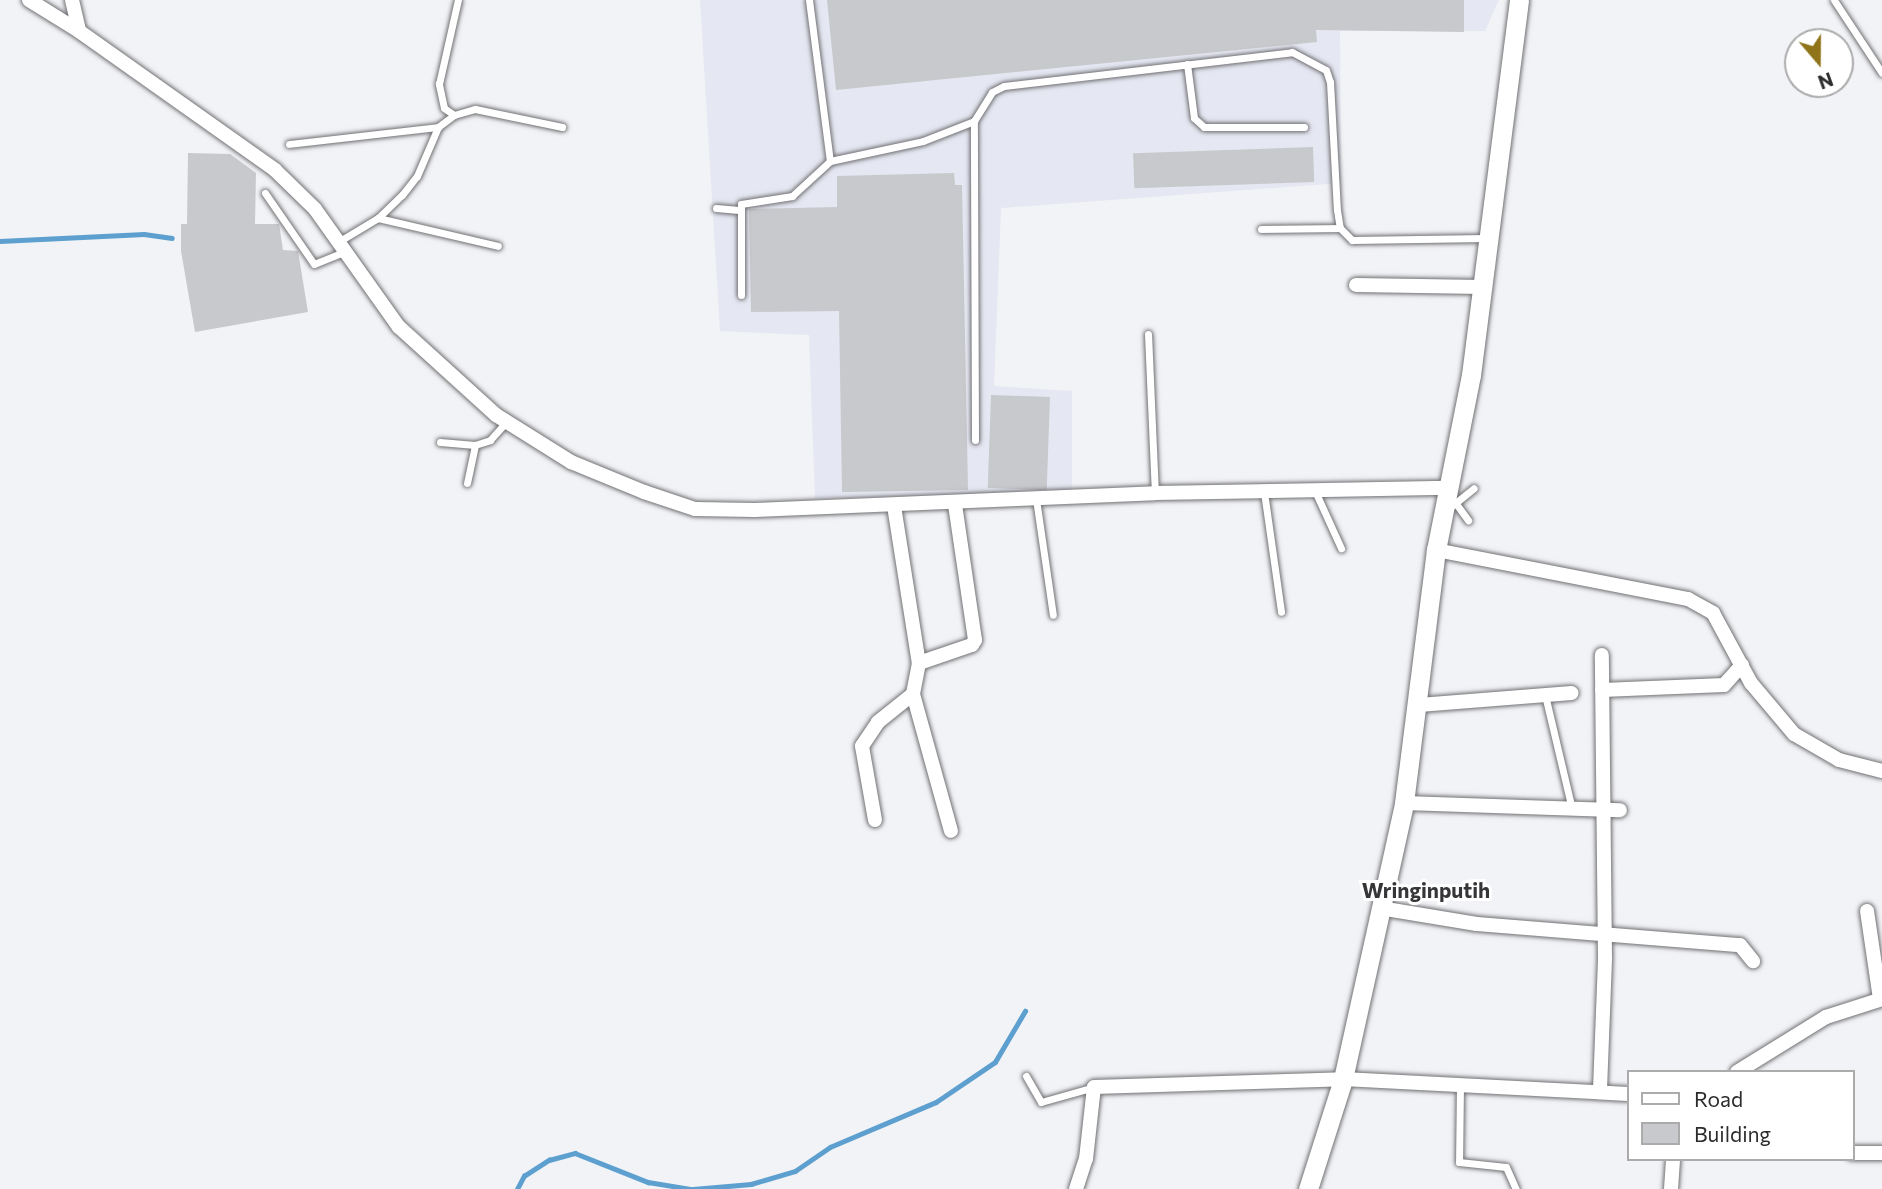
<!DOCTYPE html>
<style>
body{margin:0}
#map{position:relative;width:1882px;height:1189px;overflow:hidden;background:#f2f3f6;font-family:Commissioner,sans-serif}
div>[style]{position:absolute}
[style*='--x']{left:calc(var(--x)*1px);top:calc(var(--y)*1px);width:calc(var(--w)*1px);rotate:calc(var(--a)*1deg)}
.built>*{inset:0;background:#e5e7f2}
.stream>*{height:4.5px;margin:-2.25px;padding:0 2.25px;transform-origin:2.25px;border-radius:2.25px;background:#5da0cf}
.building>*{inset:0;background:#c8c9cc;transform-origin:0 0}
.roads{filter:drop-shadow(0 0 2px #717174) drop-shadow(0 0 2px #717174)}
.service>*{height:7px;margin:-3.5px;padding:0 3.5px;transform-origin:3.5px;border-radius:3.5px;background:#fff}
.minor>*{height:14px;margin:-7px;padding:0 7px;transform-origin:7px;border-radius:7px;background:#fff}
.secondary>*{height:19px;margin:-9.5px;padding:0 9.5px;transform-origin:9.5px;border-radius:9.5px;background:#fff}
span{translate:-50% -50%;white-space:nowrap;text-align:center;line-height:1.15;-webkit-text-stroke:6px #fff;paint-order:stroke}
.quarter-label{font-size:21px;color:#363639;font-weight:700}
.legend{position:absolute;left:1627px;top:1070px;width:228px;height:91px;box-sizing:border-box;background:#fff;border:2px solid #ababab;margin:0;padding:9px 12px;list-style:none;font-size:21px;color:#2c2c2d}
.legend li{display:flex;align-items:center;gap:14px;height:35px}
.legend b{width:35px;border:2px solid #ababab}
.north{position:absolute;left:1784px;top:28px;width:70px;height:70px;box-sizing:border-box;background:#fff;border:2px solid #ababab;border-radius:50%;rotate:160deg;font-size:19px;font-weight:700;line-height:28px;text-align:center;color:#2c2c2d}
.north::after{content:'';display:block;margin:auto;width:24px;height:32px;background:#907419;clip-path:polygon(50% 0,100% 100%,50% 72%,0 100%)}
</style>
<div id="map">
<div class="built">
<div style="clip-path:polygon(700px 0,1499px 0,1485px 31px,1340px 31px,1341px 183px,1001px 208px,994px 386px,1072px 391px,1072px 494px,815px 498px,809px 335px,720px 331px)"></div>
</div>
<div class="stream">
<div style="--x:0;--y:241;--w:144;--a:-2.8"></div>
<div style="--x:144;--y:234;--w:28;--a:8"></div>
<div style="--x:517;--y:1189;--w:15;--a:-62"></div>
<div style="--x:524;--y:1176;--w:30;--a:-33"></div>
<div style="--x:549;--y:1160;--w:27;--a:-15"></div>
<div style="--x:575;--y:1153;--w:79;--a:21.7"></div>
<div style="--x:648;--y:1182;--w:44;--a:9.2"></div>
<div style="--x:693;--y:1189;--w:58;--a:-4.9"></div>
<div style="--x:751;--y:1184;--w:46;--a:-16.5"></div>
<div style="--x:795;--y:1171;--w:42;--a:-34.4"></div>
<div style="--x:830;--y:1147;--w:115;--a:-23"></div>
<div style="--x:936;--y:1102;--w:71;--a:-34.1"></div>
<div style="--x:995;--y:1062;--w:59;--a:-59.5"></div>
</div>
<div class="building">
<div style="clip-path:polygon(827px 0,1464px 0,1464px 32px,1316px 30px,1317px 42px,836px 90px)"></div>
<div style="left:1313px;top:147px;width:35px;height:180px;rotate:88deg"></div>
<div style="clip-path:polygon(188px 153px,230px 154px,256px 173px,255px 224px,279px 224px,283px 250px,298px 251px,308px 312px,195px 332px,181px 251px,181px 224px,187px 224px)"></div>
<div style="clip-path:polygon(954px 173px,955px 185px,962px 185px,968px 490px,842px 492px,839px 311px,751px 312px,749px 209px,837px 207px,837px 176px)"></div>
<div style="left:991px;top:395px;width:59px;height:93px;rotate:2deg"></div>
</div>
<div class="roads">
<div class="service">
<div style="--x:809;--y:0;--w:162;--a:82.6"></div>
<div style="--x:1834;--y:0;--w:87;--a:56.7"></div>
<div style="--x:1187;--y:64;--w:54;--a:82.6"></div>
<div style="--x:1194;--y:118;--w:13;--a:42"></div>
<div style="--x:1204;--y:127;--w:100;--a:0"></div>
<div style="--x:454;--y:115;--w:12;--a:-145"></div>
<div style="--x:444;--y:108;--w:25;--a:-102"></div>
<div style="--x:439;--y:84;--w:86;--a:-77.3"></div>
<div style="--x:289;--y:144;--w:150;--a:-6.5"></div>
<div style="--x:265;--y:193;--w:86;--a:55.4"></div>
<div style="--x:314;--y:264;--w:32;--a:-22"></div>
<div style="--x:716;--y:208;--w:23;--a:5"></div>
<div style="--x:378;--y:218;--w:123;--a:13.1"></div>
<div style="--x:1261;--y:229;--w:79;--a:-0.7"></div>
<div style="--x:338;--y:242;--w:47;--a:-31"></div>
<div style="--x:378;--y:218;--w:33;--a:-44"></div>
<div style="--x:402;--y:195;--w:24;--a:-52"></div>
<div style="--x:417;--y:176;--w:53;--a:-66.8"></div>
<div style="--x:438;--y:127;--w:20;--a:-37"></div>
<div style="--x:454;--y:115;--w:22;--a:-16"></div>
<div style="--x:475;--y:109;--w:89;--a:11.7"></div>
<div style="--x:741;--y:295;--w:91;--a:-90"></div>
<div style="--x:741;--y:204;--w:52;--a:-8.9"></div>
<div style="--x:792;--y:196;--w:52;--a:-42.6"></div>
<div style="--x:830;--y:161;--w:95;--a:-12.1"></div>
<div style="--x:923;--y:141;--w:55;--a:-21.4"></div>
<div style="--x:1148;--y:334;--w:159;--a:87.5"></div>
<div style="--x:975;--y:440;--w:319;--a:-90.2"></div>
<div style="--x:974;--y:121;--w:34;--a:-58"></div>
<div style="--x:992;--y:92;--w:13;--a:-27"></div>
<div style="--x:1004;--y:86;--w:290;--a:-6.7"></div>
<div style="--x:1292;--y:52;--w:38;--a:28"></div>
<div style="--x:1326;--y:70;--w:13;--a:72"></div>
<div style="--x:1330;--y:82;--w:128;--a:86.9"></div>
<div style="--x:1337;--y:210;--w:18;--a:81"></div>
<div style="--x:1340;--y:228;--w:17;--a:45"></div>
<div style="--x:1352;--y:240;--w:134;--a:-0.9"></div>
<div style="--x:440;--y:442;--w:35;--a:5"></div>
<div style="--x:475;--y:445;--w:16;--a:-18"></div>
<div style="--x:490;--y:440;--w:24;--a:-48"></div>
<div style="--x:467;--y:483;--w:39;--a:-78"></div>
<div style="--x:1315;--y:491;--w:63;--a:65.5"></div>
<div style="--x:1264;--y:492;--w:121;--a:81.9"></div>
<div style="--x:1036;--y:499;--w:117;--a:81.7"></div>
<div style="--x:1457;--y:505;--w:19;--a:54"></div>
<div style="--x:1448;--y:509;--w:33;--a:-39"></div>
<div style="--x:1545;--y:695;--w:117;--a:76.7"></div>
<div style="--x:1026;--y:1076;--w:30;--a:60"></div>
<div style="--x:1041;--y:1102;--w:55;--a:-15.8"></div>
<div style="--x:1460;--y:1085;--w:77;--a:90.7"></div>
<div style="--x:1459;--y:1162;--w:47;--a:6.1"></div>
<div style="--x:1506;--y:1167;--w:24;--a:66"></div>
</div>
<div class="minor">
<div style="--x:29;--y:0;--w:59;--a:31.8"></div>
<div style="--x:72;--y:0;--w:32;--a:77"></div>
<div style="--x:79;--y:31;--w:240;--a:35.3"></div>
<div style="--x:275;--y:170;--w:56;--a:44.3"></div>
<div style="--x:315;--y:209;--w:145;--a:54.6"></div>
<div style="--x:399;--y:327;--w:131;--a:42.2"></div>
<div style="--x:496;--y:415;--w:89;--a:32.1"></div>
<div style="--x:571;--y:462;--w:79;--a:22.3"></div>
<div style="--x:644;--y:492;--w:54;--a:18.4"></div>
<div style="--x:695;--y:509;--w:60;--a:1"></div>
<div style="--x:755;--y:510;--w:400;--a:-2.4"></div>
<div style="--x:1155;--y:493;--w:294;--a:-1"></div>
<div style="--x:1356;--y:285;--w:127;--a:0.9"></div>
<div style="--x:894;--y:506;--w:159;--a:81"></div>
<div style="--x:919;--y:663;--w:32;--a:101"></div>
<div style="--x:913;--y:694;--w:142;--a:74.5"></div>
<div style="--x:1436;--y:550;--w:257;--a:11"></div>
<div style="--x:1688;--y:599;--w:29;--a:29"></div>
<div style="--x:1713;--y:613;--w:80;--a:61.5"></div>
<div style="--x:1751;--y:683;--w:67;--a:49.9"></div>
<div style="--x:1794;--y:734;--w:52;--a:30"></div>
<div style="--x:1839;--y:760;--w:44;--a:14.3"></div>
<div style="--x:919;--y:663;--w:56;--a:-18.8"></div>
<div style="--x:972;--y:645;--w:6;--a:-59"></div>
<div style="--x:975;--y:640;--w:137;--a:-98.4"></div>
<div style="--x:1602;--y:690;--w:122;--a:-2.3"></div>
<div style="--x:1724;--y:685;--w:27;--a:-48"></div>
<div style="--x:1419;--y:705;--w:153;--a:-4.5"></div>
<div style="--x:1404;--y:803;--w:216;--a:1.9"></div>
<div style="--x:875;--y:820;--w:75;--a:-100"></div>
<div style="--x:862;--y:746;--w:29;--a:-56"></div>
<div style="--x:878;--y:722;--w:45;--a:-38.7"></div>
<div style="--x:1380;--y:908;--w:98;--a:9.4"></div>
<div style="--x:1477;--y:924;--w:264;--a:4.6"></div>
<div style="--x:1740;--y:945;--w:21;--a:51"></div>
<div style="--x:1867;--y:911;--w:89;--a:81.6"></div>
<div style="--x:1737;--y:1072;--w:105;--a:-31.7"></div>
<div style="--x:1826;--y:1017;--w:59;--a:-17.8"></div>
<div style="--x:1600;--y:1090;--w:132;--a:-87.8"></div>
<div style="--x:1605;--y:958;--w:303;--a:-90.6"></div>
<div style="--x:1852;--y:1153;--w:30;--a:0"></div>
<div style="--x:1076;--y:1189;--w:32;--a:-72"></div>
<div style="--x:1086;--y:1159;--w:72;--a:-83.7"></div>
<div style="--x:1094;--y:1087;--w:249;--a:-1.8"></div>
<div style="--x:1343;--y:1079;--w:285;--a:3"></div>
<div style="--x:1671;--y:1189;--w:30;--a:-86"></div>
</div>
<div class="secondary">
<div style="--x:1308;--y:1189;--w:115;--a:-72.3"></div>
<div style="--x:1343;--y:1079;--w:283;--a:-77.5"></div>
<div style="--x:1404;--y:803;--w:255;--a:-82.8"></div>
<div style="--x:1436;--y:550;--w:178;--a:-78.7"></div>
<div style="--x:1471;--y:375;--w:378;--a:-82.7"></div>
</div>
</div>
<div class="quarter-label">
<span style="left:1426px;top:890px">Wringinputih</span>
</div>
<ul class="legend">
<li><b style="height:9px;background:#fff"></b>Road</li>
<li><b style="height:19px;background:#c8c9cc"></b>Building</li>
</ul>
<div class="north">N</div>
</div>
